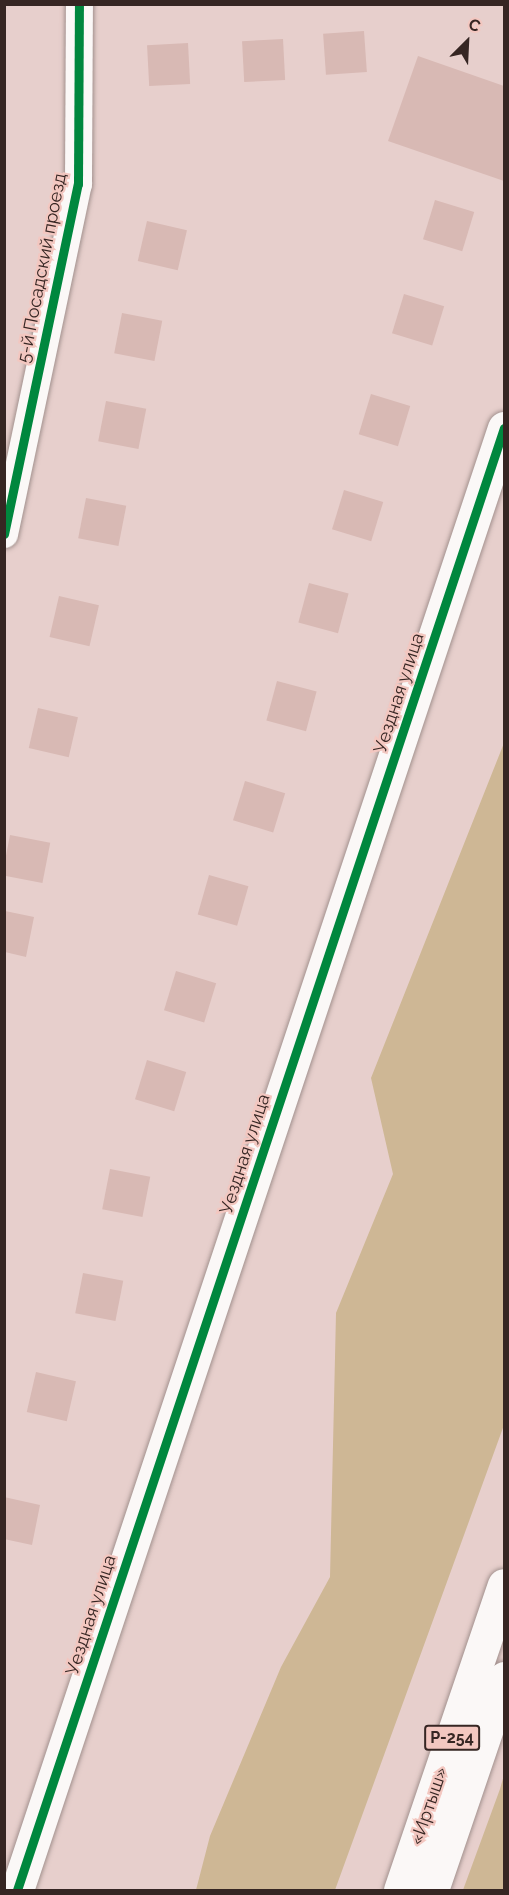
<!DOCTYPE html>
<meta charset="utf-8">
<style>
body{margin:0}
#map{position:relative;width:509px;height:1895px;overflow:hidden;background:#e7cfcc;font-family:Raleway,sans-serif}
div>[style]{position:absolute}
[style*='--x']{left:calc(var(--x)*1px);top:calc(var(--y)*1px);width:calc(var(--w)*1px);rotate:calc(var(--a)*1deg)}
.green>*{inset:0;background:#ceb795}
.building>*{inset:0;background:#d8b9b4;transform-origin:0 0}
.roads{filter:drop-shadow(0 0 2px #a2918e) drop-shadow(0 0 2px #a2918e)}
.street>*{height:27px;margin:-13.5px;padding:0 13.5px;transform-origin:13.5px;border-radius:13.5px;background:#fbf8f7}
.secondary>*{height:33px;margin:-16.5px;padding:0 16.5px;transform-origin:16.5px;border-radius:16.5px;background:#fbf8f7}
.highway>*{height:33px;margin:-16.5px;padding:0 16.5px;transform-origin:16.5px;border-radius:16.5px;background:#fbf8f7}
.cycleway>*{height:9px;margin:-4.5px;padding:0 4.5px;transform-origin:4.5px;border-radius:4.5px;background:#00873e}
span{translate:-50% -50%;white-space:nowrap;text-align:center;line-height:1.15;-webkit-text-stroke:4.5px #f3c7c0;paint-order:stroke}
.shield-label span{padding:2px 4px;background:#f3c7c0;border:2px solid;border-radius:4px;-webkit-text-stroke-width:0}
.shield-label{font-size:16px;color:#362623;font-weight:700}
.street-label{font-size:18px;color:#362623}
.frame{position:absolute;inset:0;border:6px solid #362623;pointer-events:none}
.north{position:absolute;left:437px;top:12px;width:60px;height:60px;-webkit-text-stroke:4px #f3c7c0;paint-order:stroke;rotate:24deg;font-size:16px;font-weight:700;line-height:24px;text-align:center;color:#362623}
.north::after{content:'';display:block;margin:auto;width:21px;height:27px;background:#362623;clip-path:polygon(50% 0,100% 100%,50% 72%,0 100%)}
</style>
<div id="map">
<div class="green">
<div style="clip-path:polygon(504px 743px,504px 1425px,335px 1890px,196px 1890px,210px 1836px,281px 1667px,330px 1577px,336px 1313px,393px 1174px,371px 1078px)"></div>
<div style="clip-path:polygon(504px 1775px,504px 1890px,463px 1890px,500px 1789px)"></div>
</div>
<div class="building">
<div style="left:364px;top:31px;width:41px;height:41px;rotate:86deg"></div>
<div style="left:283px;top:39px;width:41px;height:41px;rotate:87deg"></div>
<div style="left:188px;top:43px;width:41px;height:41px;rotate:87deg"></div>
<div style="clip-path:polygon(418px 56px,504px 86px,504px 181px,388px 141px)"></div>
<div style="left:435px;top:200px;width:41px;height:41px;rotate:17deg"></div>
<div style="left:147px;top:221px;width:41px;height:41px;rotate:13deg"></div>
<div style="left:404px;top:294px;width:42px;height:41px;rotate:17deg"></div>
<div style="left:122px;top:313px;width:41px;height:41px;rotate:11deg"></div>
<div style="left:371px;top:394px;width:41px;height:42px;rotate:17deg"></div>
<div style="left:106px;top:401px;width:41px;height:41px;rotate:11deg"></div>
<div style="left:344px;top:490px;width:41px;height:41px;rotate:17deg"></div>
<div style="left:86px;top:498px;width:41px;height:41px;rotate:11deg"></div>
<div style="left:309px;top:583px;width:41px;height:41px;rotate:15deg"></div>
<div style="left:59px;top:596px;width:41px;height:42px;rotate:13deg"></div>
<div style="left:277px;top:681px;width:41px;height:41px;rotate:15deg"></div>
<div style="left:38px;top:708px;width:41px;height:41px;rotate:13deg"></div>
<div style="left:245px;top:781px;width:42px;height:41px;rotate:17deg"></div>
<div style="left:10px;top:835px;width:41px;height:41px;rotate:11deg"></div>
<div style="left:209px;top:875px;width:41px;height:41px;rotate:16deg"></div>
<div style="clip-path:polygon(5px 911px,34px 917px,26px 957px,5px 952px)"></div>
<div style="left:176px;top:971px;width:42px;height:41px;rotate:17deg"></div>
<div style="left:147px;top:1060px;width:41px;height:41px;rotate:17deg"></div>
<div style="left:110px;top:1169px;width:41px;height:41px;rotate:11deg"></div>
<div style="left:83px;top:1273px;width:41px;height:41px;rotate:11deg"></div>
<div style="left:36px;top:1372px;width:41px;height:41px;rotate:13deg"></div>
<div style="clip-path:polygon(4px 1497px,40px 1505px,32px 1545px,4px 1539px)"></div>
</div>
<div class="roads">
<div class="street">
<div style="--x:4;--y:534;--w:358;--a:-78.1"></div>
<div style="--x:78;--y:184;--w:180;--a:-89.7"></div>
</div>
<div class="secondary">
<div style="--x:17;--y:1890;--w:1541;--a:-71.58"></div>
</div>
<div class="highway">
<div style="--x:400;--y:1890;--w:322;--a:-71.2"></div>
<div style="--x:432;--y:1890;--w:224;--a:-71.2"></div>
</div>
</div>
<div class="cycleway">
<div style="--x:4;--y:534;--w:358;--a:-78.1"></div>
<div style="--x:78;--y:184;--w:180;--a:-89.7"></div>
<div style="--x:17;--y:1890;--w:1541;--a:-71.58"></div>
</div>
<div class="shield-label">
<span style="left:452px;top:1738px">Р-254</span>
</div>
<div class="street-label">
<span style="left:42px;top:268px;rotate:-79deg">5-й Посадский проезд</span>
<span style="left:399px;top:693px;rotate:-72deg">Уездная улица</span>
<span style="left:245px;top:1154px;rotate:-72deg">Уездная улица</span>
<span style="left:91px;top:1615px;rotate:-72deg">Уездная улица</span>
<span style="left:429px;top:1806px;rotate:-71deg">«Иртыш»</span>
</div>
<div class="frame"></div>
<div class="north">С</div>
</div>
